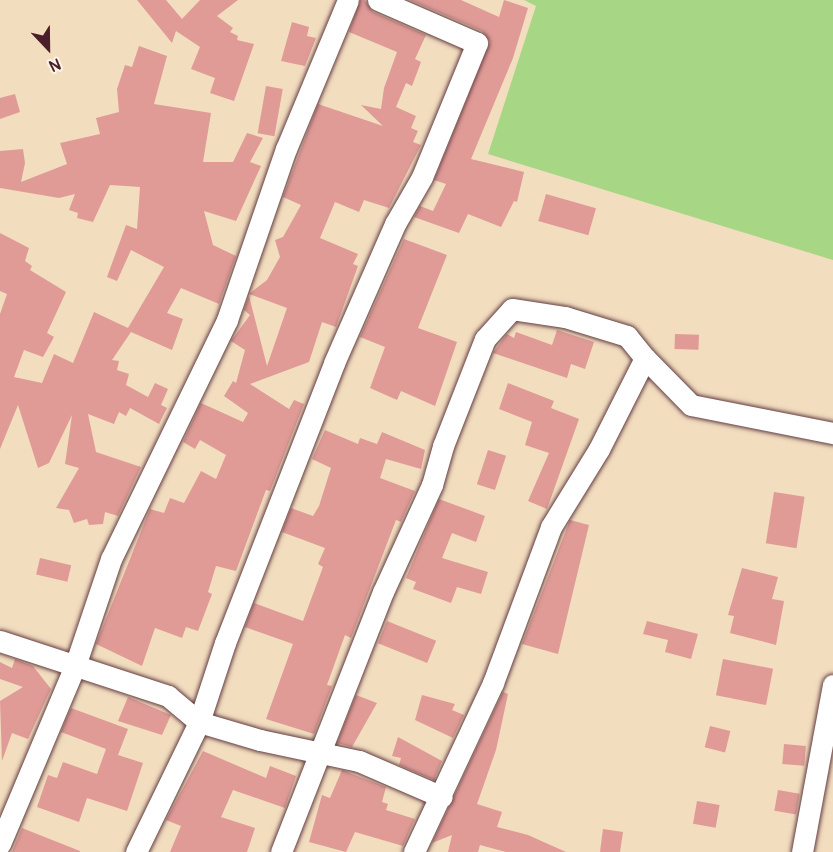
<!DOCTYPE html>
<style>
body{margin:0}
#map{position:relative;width:833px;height:852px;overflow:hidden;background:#f2ddbf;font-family:Pangolin,sans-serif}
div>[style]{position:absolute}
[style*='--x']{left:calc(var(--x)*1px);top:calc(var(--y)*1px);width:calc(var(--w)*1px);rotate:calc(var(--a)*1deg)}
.green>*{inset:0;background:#a7d684}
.building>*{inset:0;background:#e09b97;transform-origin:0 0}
.roads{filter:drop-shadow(0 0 2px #633c41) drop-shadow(0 0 2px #633c41)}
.minor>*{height:21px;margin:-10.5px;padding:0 10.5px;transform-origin:10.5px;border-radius:10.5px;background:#fff}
span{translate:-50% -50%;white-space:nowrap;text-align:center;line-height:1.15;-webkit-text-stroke:4.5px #fcf5e5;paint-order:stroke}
.north{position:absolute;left:18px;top:18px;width:60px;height:60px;-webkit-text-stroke:4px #fcf5e5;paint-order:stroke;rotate:158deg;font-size:16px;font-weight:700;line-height:24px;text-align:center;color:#4a1f2b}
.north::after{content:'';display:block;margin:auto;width:21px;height:27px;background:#4a1f2b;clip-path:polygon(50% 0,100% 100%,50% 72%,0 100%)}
</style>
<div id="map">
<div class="green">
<div style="clip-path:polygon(524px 0,833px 0,833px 260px,488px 154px,536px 6px)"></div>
</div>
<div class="building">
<div style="clip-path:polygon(137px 0,166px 0,182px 19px,200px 0,238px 0,217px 16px,233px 28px,230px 32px,238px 36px,237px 40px,254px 44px,234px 101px,210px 93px,215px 78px,191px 69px,200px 47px,176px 31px,172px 43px)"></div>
<div style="clip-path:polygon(360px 0,365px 0,373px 12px,426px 35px,415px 59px,421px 62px,412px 86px,406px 83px,396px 107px,416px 116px,411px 128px,418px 131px,413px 142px,421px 145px,389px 208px,364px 200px,359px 212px,335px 202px,320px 238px,358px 254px,353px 264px,358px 266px,336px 327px,322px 322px,309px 362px,250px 384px,289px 409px,294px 400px,304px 404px,270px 491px,266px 490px,236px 571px,216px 566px,208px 592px,212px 594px,198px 631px,186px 627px,182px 638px,155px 628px,142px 666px,96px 644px,150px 509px,164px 513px,170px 498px,184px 503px,201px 471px,216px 479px,226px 455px,200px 440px,195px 449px,183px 442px,201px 403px,243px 422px,248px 413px,224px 396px,233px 381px,236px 383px,245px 350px,231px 341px,250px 315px,244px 310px,249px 296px,267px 366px,287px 308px,249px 294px,267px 280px,280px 257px,275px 240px,283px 237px,301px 205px,283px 197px,318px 104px,383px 126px,361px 105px,381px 109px,384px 88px,397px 52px,349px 32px)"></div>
<div style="clip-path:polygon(410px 0,461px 0,499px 17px,504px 0,528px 8px,513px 58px,471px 159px,524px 172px,517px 202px,514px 201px,501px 227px,468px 214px,459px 233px,414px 217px,420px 206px,433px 211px,446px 184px,434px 180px,490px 42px,482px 31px)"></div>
<div style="clip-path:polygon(292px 22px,309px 27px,307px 36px,316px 38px,305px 66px,281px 61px)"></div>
<div style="clip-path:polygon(139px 46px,167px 56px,154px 104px,211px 113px,203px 162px,233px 162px,247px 133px,263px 138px,250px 162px,261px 166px,236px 221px,204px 211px,213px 245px,236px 256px,219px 304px,181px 288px,167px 313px,183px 319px,172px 350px,131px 332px,112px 360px,119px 361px,117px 370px,129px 374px,126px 385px,148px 397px,155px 383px,168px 389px,161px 405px,167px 408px,159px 424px,130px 408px,126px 416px,119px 412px,114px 424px,88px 414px,96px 452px,141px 467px,118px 516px,105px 512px,103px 524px,89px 525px,87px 519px,74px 523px,69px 510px,56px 508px,79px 468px,65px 464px,72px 415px,49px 463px,38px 468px,18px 405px,0 449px,0 314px,7px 294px,0 291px,0 233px,29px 248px,25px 261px,32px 266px,30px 270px,66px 292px,47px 333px,54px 337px,43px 357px,24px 350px,14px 377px,42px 383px,54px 354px,73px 363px,94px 312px,128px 328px,164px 267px,131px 250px,117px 281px,107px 277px,126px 225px,137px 229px,140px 187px,110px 185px,93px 222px,77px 218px,78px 213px,69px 210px,75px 194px,59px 198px,0 188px,0 151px,23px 149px,25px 163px,21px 182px,67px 164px,60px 143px,100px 134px,96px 118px,119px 112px,117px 89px,125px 65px,132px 67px)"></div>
<div style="left:266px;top:86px;width:17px;height:48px;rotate:10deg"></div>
<div style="clip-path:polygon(15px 94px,20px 112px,0 119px,0 98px)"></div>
<div style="left:546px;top:194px;width:52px;height:28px;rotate:16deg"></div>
<div style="clip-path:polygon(404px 239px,447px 255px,418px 328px,457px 342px,435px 406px,401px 391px,397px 400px,370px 388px,385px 347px,360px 337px)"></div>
<div style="clip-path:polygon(557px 330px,594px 342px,585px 369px,571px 364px,567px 378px,493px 353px,507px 334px,514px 338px,516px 332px,552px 345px)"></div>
<div style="left:675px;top:334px;width:24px;height:15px;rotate:2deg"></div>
<div style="clip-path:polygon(508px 383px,554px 401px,551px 408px,579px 419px,547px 509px,528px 501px,549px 453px,525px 445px,532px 422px,499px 409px)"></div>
<div style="clip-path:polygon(325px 430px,358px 444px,360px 438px,377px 444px,382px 432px,425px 450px,421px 469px,386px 459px,380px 478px,415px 491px,401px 522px,396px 520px,351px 638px,345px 635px,327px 685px,332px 686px,314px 734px,266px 719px,293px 644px,245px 627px,254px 603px,303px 621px,323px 567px,318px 564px,325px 548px,282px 532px,291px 508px,313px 516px,319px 506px,331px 468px,312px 459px)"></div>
<div style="left:488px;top:450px;width:19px;height:36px;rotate:18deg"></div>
<div style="left:774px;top:492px;width:31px;height:52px;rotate:9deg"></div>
<div style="clip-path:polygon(439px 499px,485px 516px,476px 542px,452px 533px,442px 558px,488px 572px,481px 594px,457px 587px,451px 603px,413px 589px,416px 582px,406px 578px)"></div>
<div style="clip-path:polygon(570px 520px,589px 525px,558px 654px,522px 644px)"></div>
<div style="left:40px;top:558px;width:32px;height:17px;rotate:13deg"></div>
<div style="clip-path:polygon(742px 568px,778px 577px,772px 599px,784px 601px,776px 645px,730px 633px,734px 616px,728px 615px)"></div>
<div style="left:387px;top:621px;width:53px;height:24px;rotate:22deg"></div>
<div style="clip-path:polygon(647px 621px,698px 634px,691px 659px,665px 652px,668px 640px,643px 634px)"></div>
<div style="clip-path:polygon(15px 659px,33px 666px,51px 689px,28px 739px,12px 733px,2px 761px,0 701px,23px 687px,0 679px,0 662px,12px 668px)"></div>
<div style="left:723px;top:659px;width:51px;height:37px;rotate:11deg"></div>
<div style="clip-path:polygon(503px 692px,508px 694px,496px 750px,477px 804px,502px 812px,497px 827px,528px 835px,566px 852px,506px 852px,480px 845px,478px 852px,448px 852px,452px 835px,432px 843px)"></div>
<div style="clip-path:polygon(356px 695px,377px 703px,352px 747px,337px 743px)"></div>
<div style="clip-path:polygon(422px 695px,455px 704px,452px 710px,464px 715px,453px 738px,415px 720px)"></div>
<div style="clip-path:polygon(128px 697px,171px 715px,162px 735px,118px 721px)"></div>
<div style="clip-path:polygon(71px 708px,128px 729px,118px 755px,143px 763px,127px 811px,87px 798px,79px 822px,37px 807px,48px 775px,57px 778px,63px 762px,97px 774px,106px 749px,61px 732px)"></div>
<div style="left:710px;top:726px;width:21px;height:22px;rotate:14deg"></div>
<div style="clip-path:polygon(398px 737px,442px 761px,434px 780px,399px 765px,401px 758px,392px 756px)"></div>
<div style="left:784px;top:744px;width:22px;height:20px;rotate:5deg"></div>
<div style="clip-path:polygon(203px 751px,266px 778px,270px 766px,296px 776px,285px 808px,233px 790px,221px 817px,255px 828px,247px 852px,170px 852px,181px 826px,166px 820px)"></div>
<div style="clip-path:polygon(342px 770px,386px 787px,382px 802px,388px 804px,386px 810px,415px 819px,403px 846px,355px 832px,346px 852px,309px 842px,322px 795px,330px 798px)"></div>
<div style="left:778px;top:790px;width:22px;height:21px;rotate:10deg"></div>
<div style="left:697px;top:801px;width:23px;height:23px;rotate:10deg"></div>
<div style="clip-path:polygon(22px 828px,80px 851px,80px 852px,12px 852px)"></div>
<div style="clip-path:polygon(603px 829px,623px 832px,620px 852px,600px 852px)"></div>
</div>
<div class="roads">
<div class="minor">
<div style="--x:645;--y:358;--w:66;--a:45.6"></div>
<div style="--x:691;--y:405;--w:145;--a:11.2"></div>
<div style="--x:0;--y:641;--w:177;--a:18.1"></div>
<div style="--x:168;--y:696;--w:40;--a:40"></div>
<div style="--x:199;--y:722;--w:64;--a:16.4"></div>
<div style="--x:260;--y:740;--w:101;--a:12"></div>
<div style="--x:359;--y:761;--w:90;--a:23.4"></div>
<div style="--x:0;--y:844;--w:193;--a:-67.2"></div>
<div style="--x:75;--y:666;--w:113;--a:-71.4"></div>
<div style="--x:111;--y:559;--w:266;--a:-64.1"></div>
<div style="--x:227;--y:320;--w:181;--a:-71"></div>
<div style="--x:286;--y:149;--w:161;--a:-67.4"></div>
<div style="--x:136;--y:852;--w:144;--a:-64.1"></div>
<div style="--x:199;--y:722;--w:83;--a:-71.8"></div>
<div style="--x:225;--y:643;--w:300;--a:-68.7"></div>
<div style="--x:334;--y:363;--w:152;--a:-66.3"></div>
<div style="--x:395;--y:224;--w:54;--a:-60.1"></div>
<div style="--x:422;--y:177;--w:145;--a:-67.7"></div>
<div style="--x:477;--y:43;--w:108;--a:-156.5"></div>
<div style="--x:281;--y:852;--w:279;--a:-68.6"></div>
<div style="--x:383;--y:592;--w:118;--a:-65.4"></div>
<div style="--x:432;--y:485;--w:41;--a:-74.2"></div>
<div style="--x:443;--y:446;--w:115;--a:-68.6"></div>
<div style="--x:485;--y:339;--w:40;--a:-48"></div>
<div style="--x:512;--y:309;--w:54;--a:8.6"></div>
<div style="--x:565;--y:317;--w:65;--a:17"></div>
<div style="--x:627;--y:336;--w:28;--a:51"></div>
<div style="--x:645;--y:358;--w:102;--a:116.8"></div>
<div style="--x:599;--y:449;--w:92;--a:121.6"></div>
<div style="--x:551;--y:527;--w:166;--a:110.4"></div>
<div style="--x:493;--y:683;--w:187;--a:115.1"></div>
<div style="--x:802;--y:852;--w:170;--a:-79.5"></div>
</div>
</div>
<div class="north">N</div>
</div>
